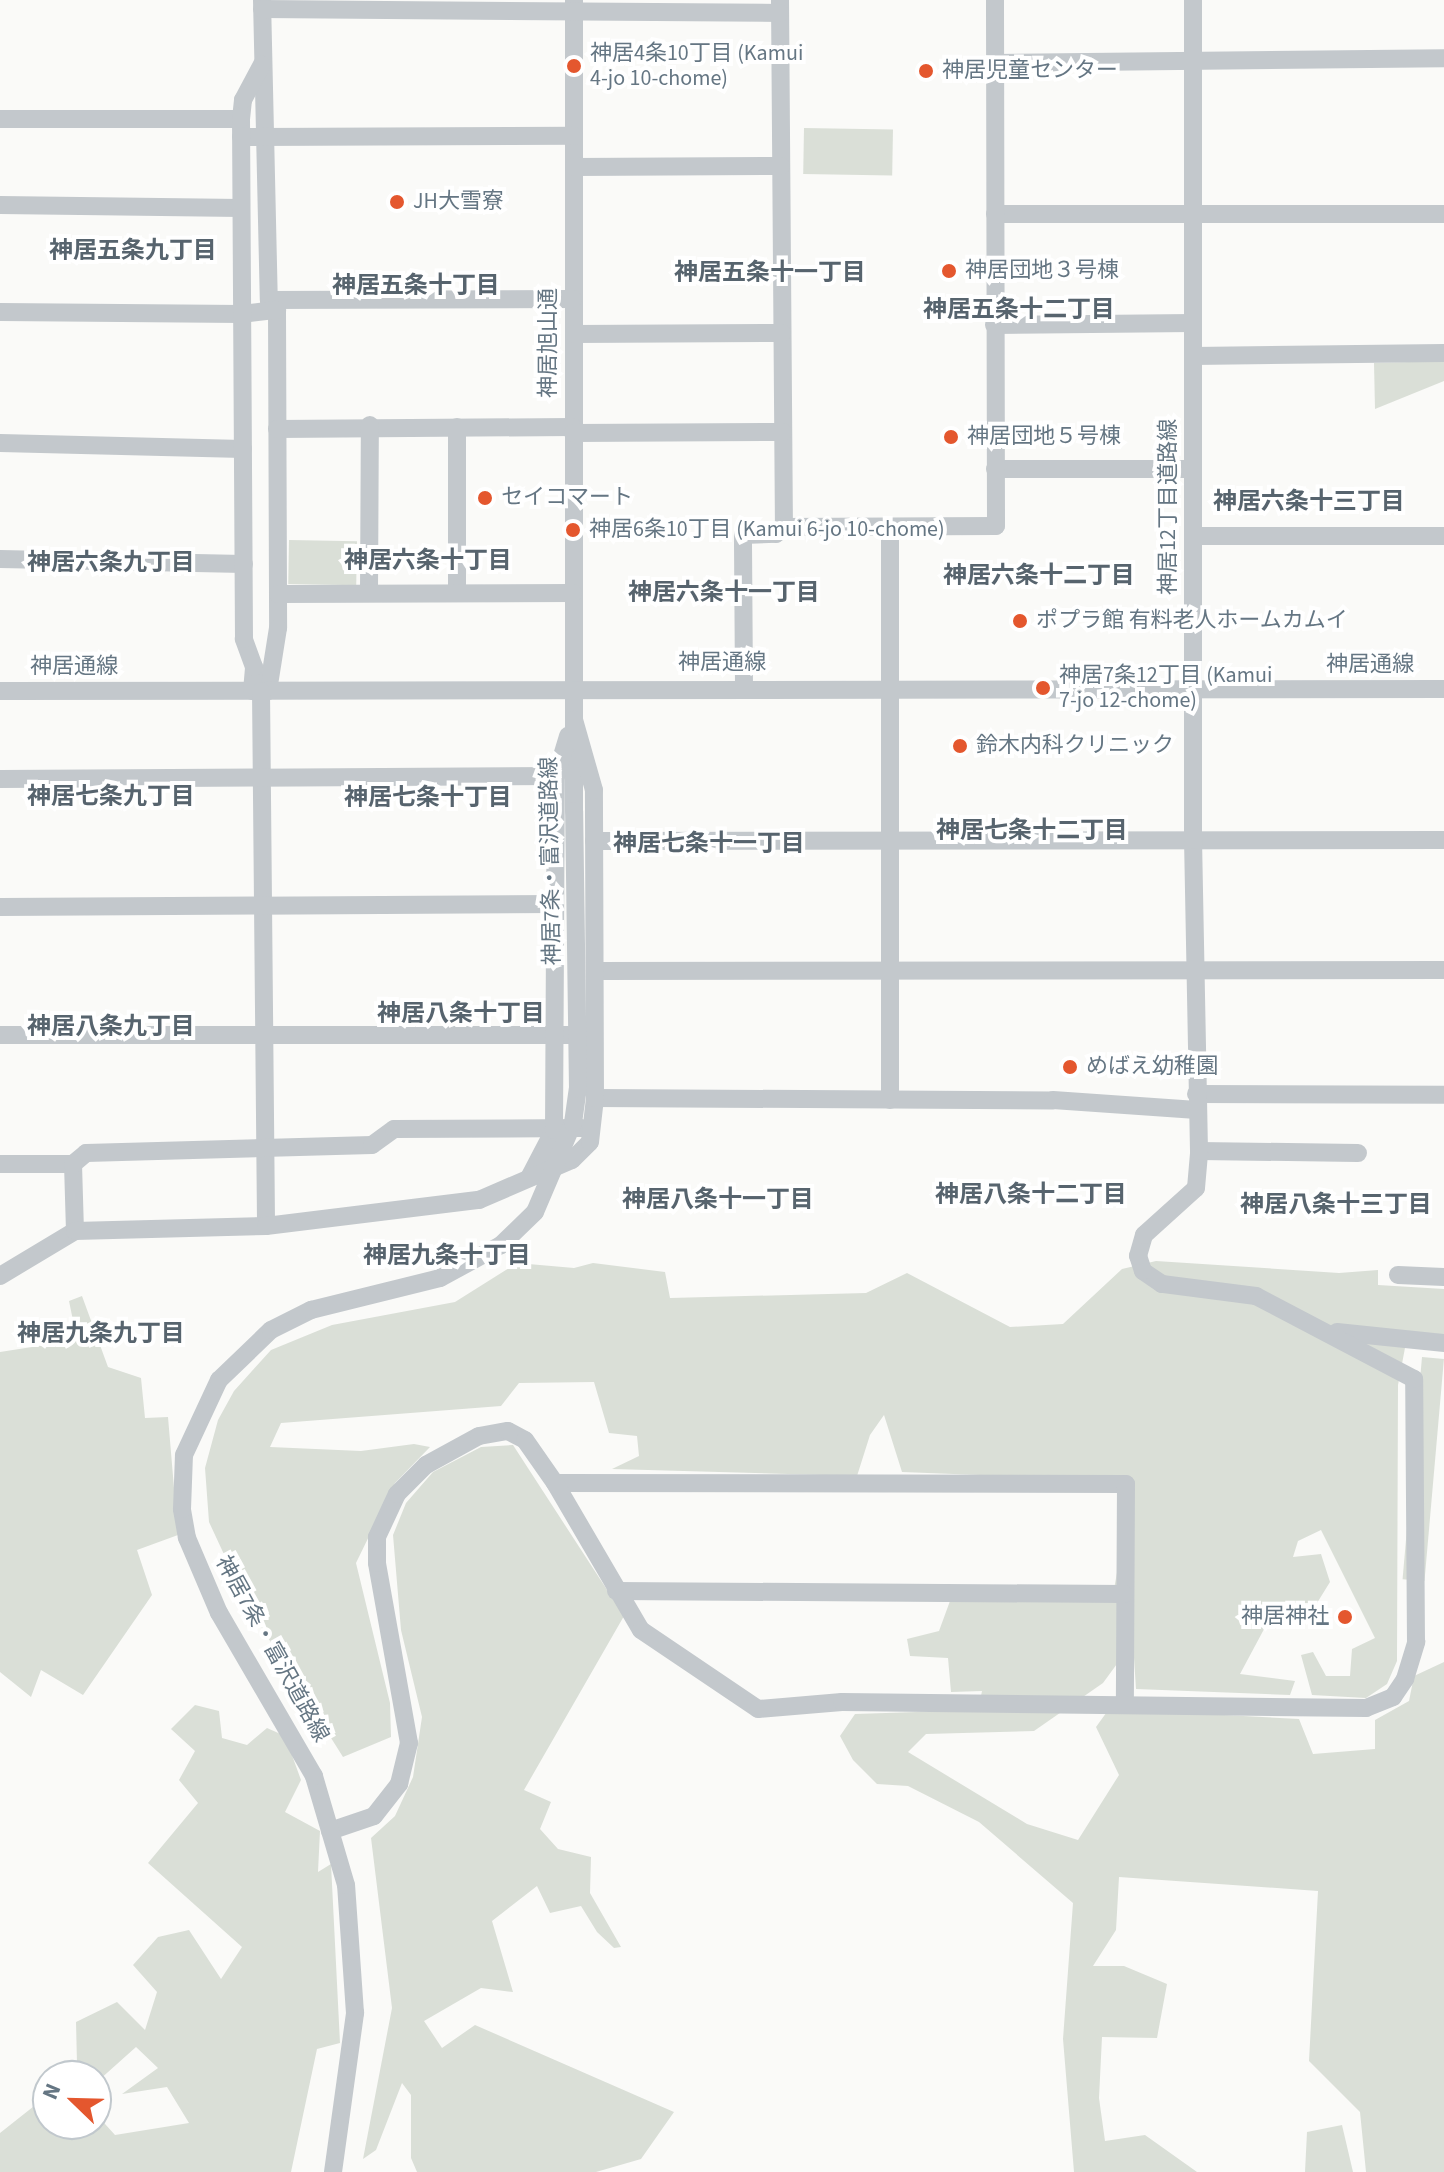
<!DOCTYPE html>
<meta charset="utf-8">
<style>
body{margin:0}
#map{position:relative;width:1444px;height:2172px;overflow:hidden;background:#fafaf8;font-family:"Source Sans 3","Noto Sans JP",sans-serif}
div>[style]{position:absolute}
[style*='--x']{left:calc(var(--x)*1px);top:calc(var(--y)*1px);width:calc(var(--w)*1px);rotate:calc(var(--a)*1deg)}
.green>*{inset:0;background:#dadfd7;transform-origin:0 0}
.minor>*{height:18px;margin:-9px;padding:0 9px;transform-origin:9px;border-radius:9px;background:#c3c8cc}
.minor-bridge>*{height:18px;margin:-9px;padding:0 9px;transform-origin:9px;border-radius:9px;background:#c3c8cc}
.dots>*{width:22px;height:22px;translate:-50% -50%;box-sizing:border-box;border:4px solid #fff;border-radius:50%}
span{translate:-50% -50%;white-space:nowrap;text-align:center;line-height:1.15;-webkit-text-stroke:8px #fff;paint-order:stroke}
.poi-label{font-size:22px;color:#657683}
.left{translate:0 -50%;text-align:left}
.right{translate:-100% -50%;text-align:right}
.street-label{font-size:22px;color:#657683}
.neighbourhood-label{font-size:24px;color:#57646e;font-weight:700}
.north{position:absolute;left:32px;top:2060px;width:80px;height:80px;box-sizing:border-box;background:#fff;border:2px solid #c1c8cd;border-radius:50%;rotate:293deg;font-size:22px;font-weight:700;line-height:32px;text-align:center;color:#657683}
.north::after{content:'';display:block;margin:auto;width:28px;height:36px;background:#e4572e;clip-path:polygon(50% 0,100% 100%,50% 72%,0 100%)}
</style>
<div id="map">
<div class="green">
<div style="left:804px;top:128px;width:89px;height:46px;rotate:1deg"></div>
<div style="clip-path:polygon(1444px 361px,1444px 381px,1375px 409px,1374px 363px)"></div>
<div style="left:289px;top:540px;width:68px;height:44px;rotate:1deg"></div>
<div style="clip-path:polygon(1156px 1261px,1339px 1273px,1378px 1270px,1378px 1285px,1444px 1289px,1444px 1336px,1408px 1332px,1398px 1385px,1397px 1661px,1387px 1684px,1366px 1698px,1312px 1695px,1301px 1655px,1313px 1652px,1326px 1676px,1350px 1676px,1352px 1649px,1375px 1638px,1321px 1530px,1298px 1541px,1293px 1557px,1321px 1554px,1330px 1582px,1317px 1603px,1278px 1603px,1240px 1674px,1295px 1681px,1290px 1695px,1136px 1689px,1133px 1642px,1103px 1683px,1034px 1731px,926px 1734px,908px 1752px,1027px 1824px,1078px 1840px,1119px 1775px,1096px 1727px,1109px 1709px,1299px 1719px,1313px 1754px,1375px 1749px,1375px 1720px,1409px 1701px,1414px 1676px,1444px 1662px,1444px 2172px,1366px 2172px,1360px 2112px,1309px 2061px,1318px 1891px,1119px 1877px,1116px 1930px,1093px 1966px,1124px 1966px,1167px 1984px,1157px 2038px,1102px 2037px,1099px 2098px,1105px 2141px,1145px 2135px,1197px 2172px,1074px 2172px,1063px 2039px,1073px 1903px,979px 1822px,908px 1786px,877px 1784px,853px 1760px,840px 1736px,855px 1714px,978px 1710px,982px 1691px,951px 1692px,948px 1658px,910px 1656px,907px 1639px,939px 1631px,950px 1601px,1112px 1601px,1133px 1481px,902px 1472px,884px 1415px,870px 1435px,857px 1476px,612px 1469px,639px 1456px,637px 1436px,609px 1433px,594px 1382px,519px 1383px,501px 1406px,281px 1423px,270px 1447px,361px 1451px,414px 1444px,430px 1447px,395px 1483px,356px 1563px,390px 1703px,391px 1737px,343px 1757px,248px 1606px,209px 1522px,205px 1468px,218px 1420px,234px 1391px,271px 1350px,332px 1325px,455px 1302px,517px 1263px,574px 1268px,593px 1263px,665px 1272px,670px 1298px,866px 1293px,907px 1273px,1010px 1327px,1063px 1324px,1122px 1269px)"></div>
<div style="clip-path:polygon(82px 1296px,108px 1367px,141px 1378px,145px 1418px,168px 1417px,178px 1535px,137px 1550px,152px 1595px,83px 1695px,41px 1670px,31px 1697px,0 1672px,0 1352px,77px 1340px,69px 1301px)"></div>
<div style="left:1422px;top:1357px;width:22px;height:223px;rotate:5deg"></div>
<div style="clip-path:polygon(513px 1445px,624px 1616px,524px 1790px,551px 1802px,540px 1829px,558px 1849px,591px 1857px,590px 1893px,621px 1947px,614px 1948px,597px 1932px,581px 1906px,550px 1913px,537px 1886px,492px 1921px,513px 1992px,481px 1988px,424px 2021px,442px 2048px,475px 2025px,674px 2112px,641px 2159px,596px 2172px,417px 2172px,411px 2158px,411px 2095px,402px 2083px,376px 2150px,363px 2159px,392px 2008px,371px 1838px,395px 1816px,413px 1777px,422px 1717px,401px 1630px,393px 1535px,406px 1503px,433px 1472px,481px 1447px)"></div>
<div style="clip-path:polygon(195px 1705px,219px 1711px,222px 1738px,247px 1745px,267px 1728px,285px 1736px,301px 1780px,285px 1812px,320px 1831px,318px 1872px,331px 1864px,340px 2043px,317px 2049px,291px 2172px,0 2172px,0 2133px,48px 2095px,48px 2124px,96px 2124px,96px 2114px,115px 2135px,189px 2123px,167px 2087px,122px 2094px,158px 2068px,136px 2047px,98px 2081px,77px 2064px,76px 2022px,117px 2002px,145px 2030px,157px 1992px,133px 1965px,158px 1937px,189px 1930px,221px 1979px,242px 1947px,148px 1863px,198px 1803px,179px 1780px,195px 1751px,171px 1729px)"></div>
<div style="clip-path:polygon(1342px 2125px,1353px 2172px,1305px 2172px,1307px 2132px)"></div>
</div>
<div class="minor">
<div style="--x:262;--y:0;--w:300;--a:88.7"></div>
<div style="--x:269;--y:300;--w:13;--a:51"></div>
<div style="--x:277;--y:310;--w:318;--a:89.8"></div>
<div style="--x:278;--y:628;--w:64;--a:99"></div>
<div style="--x:574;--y:0;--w:811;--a:90"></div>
<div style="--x:780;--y:0;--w:527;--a:89.57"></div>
<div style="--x:262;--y:9;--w:518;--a:0.44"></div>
<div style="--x:995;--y:63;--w:449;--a:-0.6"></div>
<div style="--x:0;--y:119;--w:241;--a:0"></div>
<div style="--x:241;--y:137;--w:333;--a:-0.2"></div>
<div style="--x:574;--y:167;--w:207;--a:-0.3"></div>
<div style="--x:0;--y:205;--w:241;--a:0.7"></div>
<div style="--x:995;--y:214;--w:449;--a:0"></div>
<div style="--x:269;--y:300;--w:304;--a:-0.2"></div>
<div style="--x:0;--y:312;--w:242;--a:0.5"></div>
<div style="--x:242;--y:314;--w:35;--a:-7"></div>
<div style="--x:994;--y:325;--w:199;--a:-0.6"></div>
<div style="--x:574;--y:334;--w:208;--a:-0.3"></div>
<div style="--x:1193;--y:356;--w:251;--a:-0.7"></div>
<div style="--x:277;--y:429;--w:296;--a:-0.4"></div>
<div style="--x:573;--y:433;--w:210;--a:-0.3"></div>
<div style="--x:0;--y:443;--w:243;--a:1.4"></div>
<div style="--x:995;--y:469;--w:198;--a:0"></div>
<div style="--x:1193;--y:536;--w:251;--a:0"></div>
<div style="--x:0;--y:559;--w:244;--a:1.2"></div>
<div style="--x:369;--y:593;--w:168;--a:-89.7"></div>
<div style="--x:457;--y:593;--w:166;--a:-90"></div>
<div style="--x:278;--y:594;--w:295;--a:-0.2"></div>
<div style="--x:744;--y:687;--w:152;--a:-90.4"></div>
<div style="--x:743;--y:535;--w:33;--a:-2"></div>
<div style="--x:776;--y:534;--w:11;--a:-41"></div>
<div style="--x:784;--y:527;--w:212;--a:-0.3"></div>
<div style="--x:996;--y:526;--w:526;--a:-90.11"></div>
<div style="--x:0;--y:691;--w:1444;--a:-0.08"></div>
<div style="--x:252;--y:691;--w:24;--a:-85"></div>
<div style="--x:254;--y:667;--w:30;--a:-110"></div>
<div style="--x:244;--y:639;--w:520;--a:-90.33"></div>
<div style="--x:241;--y:119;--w:19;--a:-84"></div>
<div style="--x:243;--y:100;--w:40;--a:-62"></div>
<div style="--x:261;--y:691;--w:535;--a:89.46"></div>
<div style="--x:0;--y:779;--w:556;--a:-0.31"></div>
<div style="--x:594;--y:841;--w:850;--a:-0.07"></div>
<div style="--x:0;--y:907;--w:555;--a:-0.31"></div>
<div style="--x:595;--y:971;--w:849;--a:-0.07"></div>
<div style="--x:0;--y:1035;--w:593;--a:0"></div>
<div style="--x:1196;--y:1094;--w:248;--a:0.2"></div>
<div style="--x:595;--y:1098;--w:458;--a:0.3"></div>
<div style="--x:1053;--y:1100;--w:144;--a:4"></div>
<div style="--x:890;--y:1100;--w:572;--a:-90"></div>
<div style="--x:1199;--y:1151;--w:159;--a:0.7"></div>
<div style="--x:0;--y:1164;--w:73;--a:0"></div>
<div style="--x:73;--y:1164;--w:67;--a:88.3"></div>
<div style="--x:73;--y:1164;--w:17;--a:-40"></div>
<div style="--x:86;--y:1153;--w:286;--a:-1.6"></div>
<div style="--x:372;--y:1145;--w:27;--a:-36"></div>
<div style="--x:394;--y:1129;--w:188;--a:-0.3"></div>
<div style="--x:529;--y:1178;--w:54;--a:-62.5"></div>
<div style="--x:554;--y:1130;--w:354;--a:-89.7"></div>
<div style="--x:556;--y:776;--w:42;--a:-73.3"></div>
<div style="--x:1398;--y:1275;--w:46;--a:2.5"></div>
<div style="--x:0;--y:1276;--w:87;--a:-31"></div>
<div style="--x:75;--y:1231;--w:191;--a:-1.5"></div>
<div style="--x:266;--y:1226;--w:215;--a:-7"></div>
<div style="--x:479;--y:1200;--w:101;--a:-23.3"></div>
<div style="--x:572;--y:1160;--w:25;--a:-45"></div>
<div style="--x:590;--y:1142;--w:44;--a:-83.5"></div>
<div style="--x:595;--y:1098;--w:308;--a:-90.2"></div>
<div style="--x:594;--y:790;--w:73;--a:-105.9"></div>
<div style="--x:1337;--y:1332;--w:108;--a:5.9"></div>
<div style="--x:555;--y:1483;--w:571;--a:0.1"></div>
<div style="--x:1126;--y:1484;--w:219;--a:90.3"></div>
<div style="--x:616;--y:1591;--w:508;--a:0.34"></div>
<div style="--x:330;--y:1831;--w:46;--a:-18.8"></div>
<div style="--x:374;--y:1816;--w:41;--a:-52"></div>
<div style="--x:399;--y:1784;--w:42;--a:-76.3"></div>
<div style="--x:409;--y:1743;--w:183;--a:-100.1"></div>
<div style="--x:377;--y:1563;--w:26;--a:-90"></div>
<div style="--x:377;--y:1537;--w:47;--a:-65.1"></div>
<div style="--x:397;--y:1494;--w:41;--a:-45"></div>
<div style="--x:426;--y:1465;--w:60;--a:-28.7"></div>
<div style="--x:479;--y:1436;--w:29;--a:-10"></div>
<div style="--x:508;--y:1431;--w:19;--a:28"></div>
<div style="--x:525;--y:1440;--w:52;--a:55.1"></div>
<div style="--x:555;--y:1483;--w:170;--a:59.7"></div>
<div style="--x:641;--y:1630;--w:141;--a:34"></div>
<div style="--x:758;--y:1709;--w:84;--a:-4.8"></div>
<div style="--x:842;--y:1702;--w:524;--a:0.66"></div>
<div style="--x:1366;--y:1708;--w:29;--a:-22"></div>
<div style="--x:1393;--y:1697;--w:22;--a:-56"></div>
<div style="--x:1405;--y:1679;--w:39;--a:-73"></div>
<div style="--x:1416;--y:1642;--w:263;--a:-90.4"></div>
<div style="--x:1414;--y:1379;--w:178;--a:-152.3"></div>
<div style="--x:1256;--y:1296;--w:95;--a:-172.7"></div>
<div style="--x:1162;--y:1284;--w:23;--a:-146"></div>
<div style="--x:1143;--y:1271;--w:16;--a:-108"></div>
<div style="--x:1138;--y:1256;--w:22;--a:-74"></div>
<div style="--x:1144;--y:1235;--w:70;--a:-42.1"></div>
<div style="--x:1196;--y:1188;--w:37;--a:-85"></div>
<div style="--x:1199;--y:1151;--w:311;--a:-91.1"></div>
<div style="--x:1193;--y:840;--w:840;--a:-90"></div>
<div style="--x:333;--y:2172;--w:161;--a:-82.1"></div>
<div style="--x:355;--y:2013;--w:128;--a:-94"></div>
<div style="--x:346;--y:1885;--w:114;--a:-106.4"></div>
<div style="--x:314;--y:1776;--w:189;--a:-120.2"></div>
<div style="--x:219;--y:1613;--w:82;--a:-113.1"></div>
<div style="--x:187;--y:1538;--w:29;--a:-100"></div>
<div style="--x:182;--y:1509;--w:54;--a:-87.9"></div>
<div style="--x:184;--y:1455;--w:83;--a:-65"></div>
<div style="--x:219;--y:1380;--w:72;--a:-43.9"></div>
<div style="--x:271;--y:1330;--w:45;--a:-26.6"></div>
<div style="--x:311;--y:1310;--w:133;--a:-13.9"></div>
<div style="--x:440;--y:1278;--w:69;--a:-28.4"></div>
<div style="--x:501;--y:1245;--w:47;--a:-44.1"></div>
</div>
<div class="minor-bridge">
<div style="--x:535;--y:1212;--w:97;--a:-66.9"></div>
<div style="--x:573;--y:1123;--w:34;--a:-82"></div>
<div style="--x:578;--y:1089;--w:278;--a:-90.8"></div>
</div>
<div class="dots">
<div style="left:574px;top:66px;background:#e4572e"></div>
<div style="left:926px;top:71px;background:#e4572e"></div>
<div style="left:397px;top:202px;background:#e4572e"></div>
<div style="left:949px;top:271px;background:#e4572e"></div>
<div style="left:951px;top:437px;background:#e4572e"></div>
<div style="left:485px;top:498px;background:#e4572e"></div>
<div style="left:573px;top:530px;background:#e4572e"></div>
<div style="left:1020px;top:621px;background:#e4572e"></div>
<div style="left:1043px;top:688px;background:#e4572e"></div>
<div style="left:960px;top:746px;background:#e4572e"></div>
<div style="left:1070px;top:1067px;background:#e4572e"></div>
<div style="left:1345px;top:1617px;background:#e4572e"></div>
</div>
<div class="poi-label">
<span class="left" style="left:590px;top:66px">神居4条10丁目 (Kamui<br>4-jo 10-chome)</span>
<span class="left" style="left:942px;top:71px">神居児童センター</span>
<span class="left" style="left:413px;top:202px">JH大雪寮</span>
<span class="left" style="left:965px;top:271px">神居団地３号棟</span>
<span class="left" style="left:967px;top:437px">神居団地５号棟</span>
<span class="left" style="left:501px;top:498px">セイコマート</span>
<span class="left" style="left:589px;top:530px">神居6条10丁目 (Kamui 6-jo 10-chome)</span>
<span class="left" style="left:1036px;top:621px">ポプラ館 有料老人ホームカムイ</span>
<span class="left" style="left:1059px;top:688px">神居7条12丁目 (Kamui<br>7-jo 12-chome)</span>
<span class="left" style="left:976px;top:746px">鈴木内科クリニック</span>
<span class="left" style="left:1086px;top:1067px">めばえ幼稚園</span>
<span class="right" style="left:1329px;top:1617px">神居神社</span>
</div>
<div class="street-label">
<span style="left:549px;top:343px;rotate:-90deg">神居旭山通</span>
<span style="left:1169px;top:507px;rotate:-90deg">神居12丁目道路線</span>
<span style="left:722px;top:663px">神居通線</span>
<span style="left:1370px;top:665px">神居通線</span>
<span style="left:74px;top:667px">神居通線</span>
<span style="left:551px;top:861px;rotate:-91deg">神居7条・富沢道路線</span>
<span style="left:272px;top:1649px;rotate:61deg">神居7条・富沢道路線</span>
</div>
<div class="neighbourhood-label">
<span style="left:133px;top:251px">神居五条九丁目</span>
<span style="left:770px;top:273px">神居五条十一丁目</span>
<span style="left:416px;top:286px">神居五条十丁目</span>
<span style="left:1019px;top:310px">神居五条十二丁目</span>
<span style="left:1309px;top:502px">神居六条十三丁目</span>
<span style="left:428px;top:561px">神居六条十丁目</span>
<span style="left:111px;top:563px">神居六条九丁目</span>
<span style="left:1039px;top:576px">神居六条十二丁目</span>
<span style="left:724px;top:593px">神居六条十一丁目</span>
<span style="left:111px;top:797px">神居七条九丁目</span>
<span style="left:428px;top:798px">神居七条十丁目</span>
<span style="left:1032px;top:831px">神居七条十二丁目</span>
<span style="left:709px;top:844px">神居七条十一丁目</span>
<span style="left:461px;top:1014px">神居八条十丁目</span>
<span style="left:111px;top:1027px">神居八条九丁目</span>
<span style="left:1031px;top:1195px">神居八条十二丁目</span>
<span style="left:718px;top:1200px">神居八条十一丁目</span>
<span style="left:1336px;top:1205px">神居八条十三丁目</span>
<span style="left:447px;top:1256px">神居九条十丁目</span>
<span style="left:101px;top:1334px">神居九条九丁目</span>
</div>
<div class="north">N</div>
</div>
